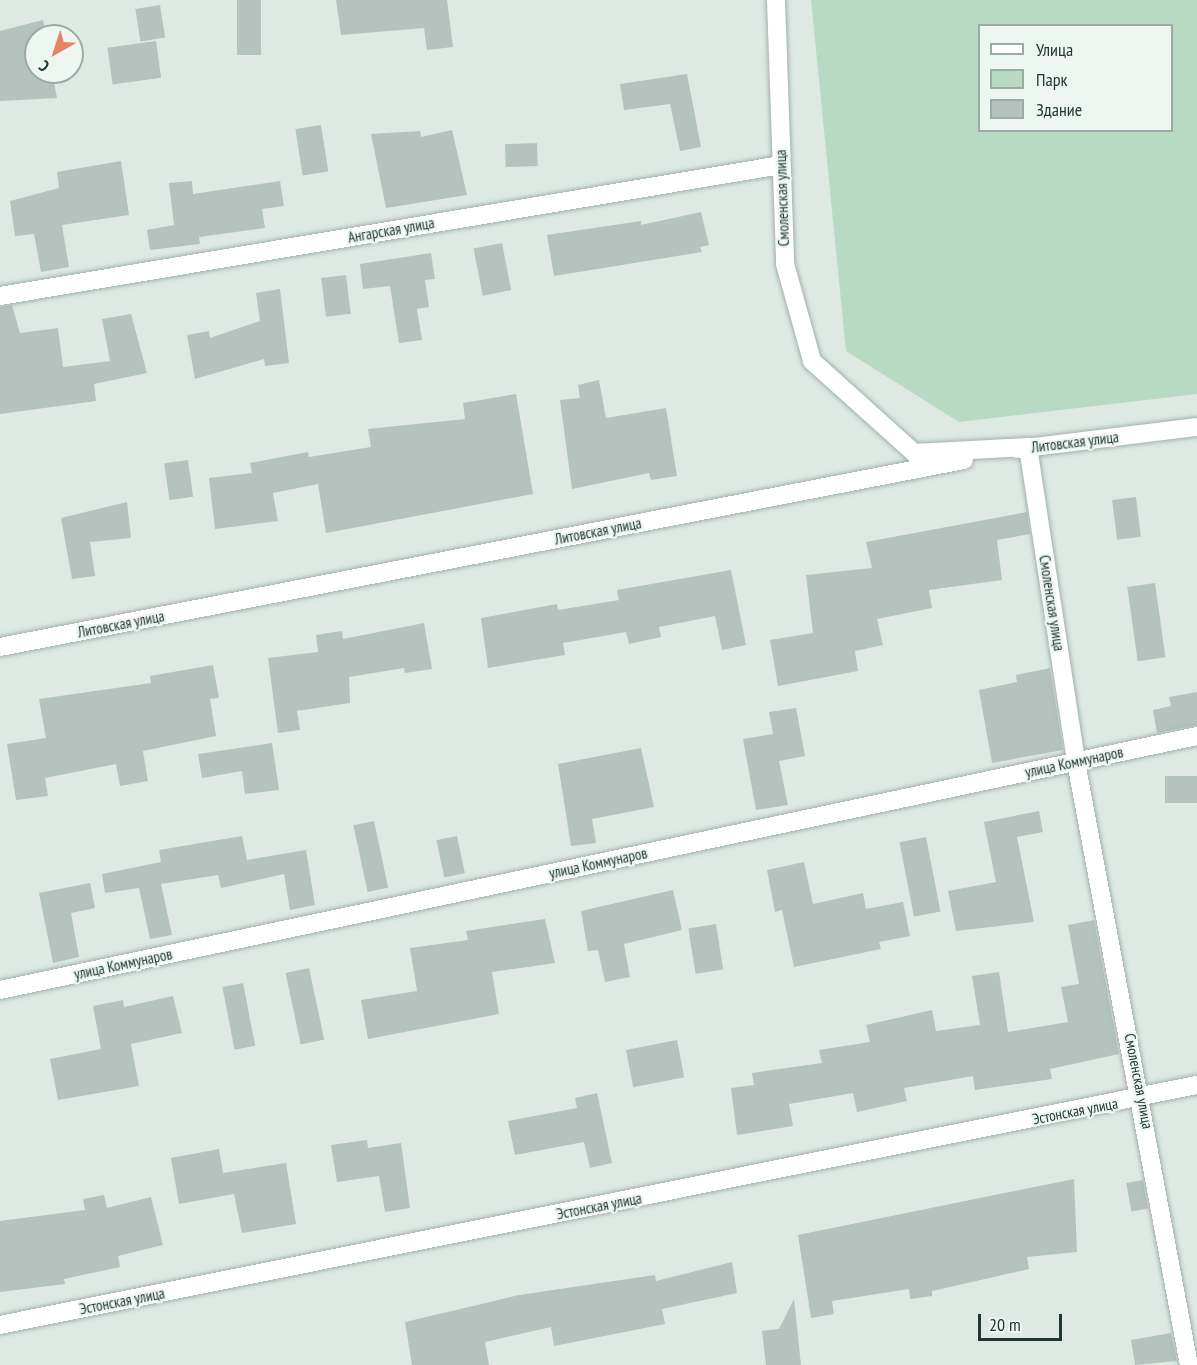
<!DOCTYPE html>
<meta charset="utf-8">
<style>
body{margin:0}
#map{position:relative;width:1197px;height:1365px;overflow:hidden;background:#dee9e4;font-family:"PT Sans Narrow",sans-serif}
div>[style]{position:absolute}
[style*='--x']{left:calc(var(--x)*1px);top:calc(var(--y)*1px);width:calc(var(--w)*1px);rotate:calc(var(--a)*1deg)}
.green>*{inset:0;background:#b8d9c2}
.building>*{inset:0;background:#b4c3bd;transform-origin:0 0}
.roads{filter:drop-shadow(0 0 2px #a2b0ab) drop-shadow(0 0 2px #a2b0ab)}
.minor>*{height:18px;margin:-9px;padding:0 9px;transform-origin:9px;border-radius:9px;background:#fff}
span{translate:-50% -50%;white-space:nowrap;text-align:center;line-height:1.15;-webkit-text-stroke:4.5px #eef6f2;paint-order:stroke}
.street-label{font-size:15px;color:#213732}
.legend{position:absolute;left:978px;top:24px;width:195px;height:108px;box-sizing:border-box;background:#eef6f2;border:2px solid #9caaa5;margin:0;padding:8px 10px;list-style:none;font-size:18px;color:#213732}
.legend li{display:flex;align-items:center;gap:12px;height:30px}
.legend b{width:30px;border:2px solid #9caaa5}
.north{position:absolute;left:24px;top:24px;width:60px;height:60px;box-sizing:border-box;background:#eef6f2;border:2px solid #9caaa5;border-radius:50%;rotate:219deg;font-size:16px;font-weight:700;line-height:24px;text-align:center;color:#213732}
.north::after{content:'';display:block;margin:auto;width:21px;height:27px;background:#e7835e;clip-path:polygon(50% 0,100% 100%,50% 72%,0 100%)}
.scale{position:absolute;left:978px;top:1314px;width:84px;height:27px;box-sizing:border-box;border:3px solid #213732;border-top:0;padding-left:8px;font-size:18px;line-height:21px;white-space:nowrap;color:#213732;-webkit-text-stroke:4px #eef6f2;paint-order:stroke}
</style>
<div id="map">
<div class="green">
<div style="clip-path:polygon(evenodd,811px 0,1197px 0,1197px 394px,959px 422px,846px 351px,811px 0,980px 26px,1172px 26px,1172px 130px,980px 130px,980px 26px)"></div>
</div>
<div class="building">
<div style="left:237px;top:0;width:24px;height:55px"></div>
<div style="clip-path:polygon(336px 0,447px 0,453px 47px,427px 50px,424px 28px,341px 35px)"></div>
<div style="left:160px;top:5px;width:33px;height:25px;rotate:81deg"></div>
<div style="clip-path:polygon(43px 20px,46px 36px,36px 36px,36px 72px,52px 72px,57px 98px,0 101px,0 31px)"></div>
<div style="left:156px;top:41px;width:37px;height:49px;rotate:82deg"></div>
<div style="clip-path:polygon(687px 74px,701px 147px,680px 151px,670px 104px,624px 110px,620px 84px)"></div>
<div style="left:321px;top:125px;width:47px;height:26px;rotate:81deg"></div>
<div style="clip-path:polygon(452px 130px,467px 195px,386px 208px,371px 134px,420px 131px,421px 137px)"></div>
<div style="left:537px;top:143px;width:23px;height:32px;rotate:88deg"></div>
<div style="clip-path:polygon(121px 161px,129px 215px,62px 225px,69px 267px,41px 272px,34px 234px,15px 236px,10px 201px,59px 188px,57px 172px)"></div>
<div style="clip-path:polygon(192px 181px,193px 194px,280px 181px,284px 206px,262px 209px,265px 228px,199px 237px,200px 244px,150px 250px,147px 230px,174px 225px,169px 183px)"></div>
<div style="clip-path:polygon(701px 212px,709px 245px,700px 247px,702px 252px,554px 276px,547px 235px,641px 221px,641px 225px)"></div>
<div style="left:502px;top:243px;width:48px;height:29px;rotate:79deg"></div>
<div style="clip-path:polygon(431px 253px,435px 279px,425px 280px,429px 307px,417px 309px,422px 340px,399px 343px,390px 286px,363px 289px,360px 264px)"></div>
<div style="left:346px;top:275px;width:39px;height:25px;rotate:83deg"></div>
<div style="clip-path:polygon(280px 289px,289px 363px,265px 366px,264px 359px,195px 379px,187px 335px,209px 331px,210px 338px,260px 321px,256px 293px)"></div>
<div style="clip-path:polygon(12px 305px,20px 333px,58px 328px,63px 367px,110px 361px,102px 319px,131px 314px,147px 373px,94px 384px,96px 401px,0 414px,0 307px)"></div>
<div style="clip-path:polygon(599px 380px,606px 418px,666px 408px,677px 476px,651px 480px,649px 473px,572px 489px,560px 400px,580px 398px,578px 385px)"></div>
<div style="clip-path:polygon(516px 394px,533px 494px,326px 533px,318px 484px,273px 493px,278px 521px,215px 529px,209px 478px,252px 473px,250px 463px,308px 452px,309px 457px,371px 447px,368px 429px,465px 419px,463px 403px)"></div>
<div style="left:188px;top:460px;width:37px;height:24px;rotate:82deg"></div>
<div style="left:1136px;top:497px;width:40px;height:24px;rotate:83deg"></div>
<div style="clip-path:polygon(127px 502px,131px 538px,90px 542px,95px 576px,72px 579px,61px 518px)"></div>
<div style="clip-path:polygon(1027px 512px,1030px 534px,997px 540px,1002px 580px,929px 590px,932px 608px,877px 619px,883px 645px,855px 651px,858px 671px,778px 686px,770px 640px,813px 633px,806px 575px,872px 568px,866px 542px)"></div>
<div style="clip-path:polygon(731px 570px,746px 645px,722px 650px,715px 616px,659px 627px,661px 637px,629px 644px,626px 632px,563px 643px,565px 655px,488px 668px,481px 618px,557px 604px,558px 610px,619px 600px,617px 590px)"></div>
<div style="left:1155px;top:583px;width:75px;height:28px;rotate:82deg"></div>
<div style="clip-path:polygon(424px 623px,432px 669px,405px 673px,404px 668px,349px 677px,350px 703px,297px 711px,300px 730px,278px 733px,268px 658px,318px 652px,316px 635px,342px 631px,343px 639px)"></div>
<div style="clip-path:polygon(213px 665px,219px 698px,210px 699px,216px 736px,143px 751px,148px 781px,120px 786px,116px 764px,45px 778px,48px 796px,16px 800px,7px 744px,46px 738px,39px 699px,151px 683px,150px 676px)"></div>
<div style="clip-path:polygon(1050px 668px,1063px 750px,992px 763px,979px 690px,1017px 682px,1016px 675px)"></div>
<div style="clip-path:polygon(1197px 692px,1197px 725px,1157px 733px,1153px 710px,1171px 706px,1169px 697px)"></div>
<div style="clip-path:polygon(796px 708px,805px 756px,779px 761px,788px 805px,756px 810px,743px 739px,773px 734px,769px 712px)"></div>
<div style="clip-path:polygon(272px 743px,279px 790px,245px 794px,242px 771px,202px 778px,198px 754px)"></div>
<div style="clip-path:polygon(641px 748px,654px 807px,592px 819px,596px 843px,571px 846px,558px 764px)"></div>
<div style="left:1197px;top:776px;width:27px;height:32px;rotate:90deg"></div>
<div style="clip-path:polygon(1039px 811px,1043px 832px,1017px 837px,1034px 922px,956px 931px,948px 891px,996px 882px,984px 822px)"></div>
<div style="left:374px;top:821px;width:68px;height:21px;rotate:78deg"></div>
<div style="clip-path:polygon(242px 836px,247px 860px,306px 850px,315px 905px,290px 910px,284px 874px,221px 888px,218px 875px,161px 884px,172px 935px,150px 939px,139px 888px,105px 893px,102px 874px,161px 862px,159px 850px)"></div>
<div style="left:457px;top:836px;width:38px;height:21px;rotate:78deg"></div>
<div style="left:926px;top:837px;width:76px;height:27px;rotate:79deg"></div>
<div style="clip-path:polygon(804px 862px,813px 904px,863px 893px,866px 909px,903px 902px,910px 936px,879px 942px,881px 949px,794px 967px,782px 910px,775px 912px,767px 870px)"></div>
<div style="clip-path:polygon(90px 883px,95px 908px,71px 913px,79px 957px,53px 963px,39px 893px)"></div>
<div style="clip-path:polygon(673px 890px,682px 930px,624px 944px,630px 977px,605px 982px,598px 950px,588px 951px,581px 911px)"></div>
<div style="clip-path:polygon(545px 919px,555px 963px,492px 972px,499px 1014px,368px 1039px,361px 1000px,417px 991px,410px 948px,468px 940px,466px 931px)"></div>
<div style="clip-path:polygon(1094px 920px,1119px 1054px,1050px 1069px,1052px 1079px,975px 1090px,973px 1076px,904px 1088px,907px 1101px,857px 1112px,853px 1093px,789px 1104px,793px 1126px,737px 1135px,731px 1088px,754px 1085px,752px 1073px,822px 1063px,819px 1050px,870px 1042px,866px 1025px,932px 1010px,936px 1031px,980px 1025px,972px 976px,999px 972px,1008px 1032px,1068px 1022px,1061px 987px,1079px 984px,1068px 925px)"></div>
<div style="left:716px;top:924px;width:46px;height:28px;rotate:81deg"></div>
<div style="left:309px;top:968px;width:73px;height:24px;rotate:78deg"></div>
<div style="left:243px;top:983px;width:64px;height:21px;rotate:79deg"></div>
<div style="clip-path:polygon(173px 996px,182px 1033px,131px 1044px,139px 1086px,58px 1100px,50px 1059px,101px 1049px,93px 1006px,123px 1000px,124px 1007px)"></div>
<div style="left:677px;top:1040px;width:38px;height:52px;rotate:79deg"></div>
<div style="clip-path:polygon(597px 1093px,612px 1163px,590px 1168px,584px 1142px,515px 1155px,508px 1121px,577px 1108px,575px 1098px)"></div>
<div style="clip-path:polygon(367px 1140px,368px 1148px,401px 1143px,410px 1208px,385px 1212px,379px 1176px,337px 1182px,331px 1145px)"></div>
<div style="clip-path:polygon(219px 1149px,223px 1173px,286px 1163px,296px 1224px,242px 1233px,234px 1194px,179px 1204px,171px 1158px)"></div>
<div style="clip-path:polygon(1074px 1179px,1077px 1252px,1027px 1257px,1029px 1269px,932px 1291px,932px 1296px,910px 1299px,909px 1289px,832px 1301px,834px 1314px,811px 1318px,798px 1235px)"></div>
<div style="left:1143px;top:1180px;width:29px;height:17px;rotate:80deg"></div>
<div style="clip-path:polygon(104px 1195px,107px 1208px,151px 1197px,163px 1245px,118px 1256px,120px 1267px,64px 1279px,65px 1284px,0 1292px,0 1221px,85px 1210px,83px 1199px)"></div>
<div style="clip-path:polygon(732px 1262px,737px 1293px,662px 1309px,665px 1324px,554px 1346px,551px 1327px,485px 1342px,489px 1365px,412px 1365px,405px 1322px,519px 1295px,655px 1275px,656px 1281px)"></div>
<div style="clip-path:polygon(794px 1299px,801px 1365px,766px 1365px,762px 1331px,779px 1329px)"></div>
<div style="clip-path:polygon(1171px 1333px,1177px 1361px,1135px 1365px,1131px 1340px)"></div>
</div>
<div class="roads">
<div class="minor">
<div style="--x:776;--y:0;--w:264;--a:88"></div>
<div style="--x:785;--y:264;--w:101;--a:74.4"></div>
<div style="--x:812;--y:361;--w:137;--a:42"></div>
<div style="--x:914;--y:453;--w:114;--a:-3"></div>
<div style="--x:1028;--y:447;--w:319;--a:81.3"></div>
<div style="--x:1076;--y:762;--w:613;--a:79.39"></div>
<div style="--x:0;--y:296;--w:792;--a:-9.52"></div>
<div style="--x:1017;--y:449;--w:181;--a:-7"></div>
<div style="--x:0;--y:647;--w:982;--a:-10.98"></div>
<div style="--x:0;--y:990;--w:1224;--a:-11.98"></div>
<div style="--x:0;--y:1325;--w:1221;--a:-11.34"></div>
</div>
</div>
<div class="street-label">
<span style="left:782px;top:198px;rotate:-92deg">Смоленская улица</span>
<span style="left:391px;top:230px;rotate:-10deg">Ангарская улица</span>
<span style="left:1075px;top:442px;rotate:-7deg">Литовская улица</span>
<span style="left:598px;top:531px;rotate:-11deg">Литовская улица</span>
<span style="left:1052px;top:603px;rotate:81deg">Смоленская улица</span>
<span style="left:121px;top:624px;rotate:-11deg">Литовская улица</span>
<span style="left:1074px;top:762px;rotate:-12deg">улица Коммунаров</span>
<span style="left:598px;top:863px;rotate:-12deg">улица Коммунаров</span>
<span style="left:123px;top:964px;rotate:-12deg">улица Коммунаров</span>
<span style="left:1139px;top:1081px;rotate:79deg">Смоленская улица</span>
<span style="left:1075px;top:1111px;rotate:-11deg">Эстонская улица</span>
<span style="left:599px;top:1206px;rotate:-11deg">Эстонская улица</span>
<span style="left:122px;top:1301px;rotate:-11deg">Эстонская улица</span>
</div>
<ul class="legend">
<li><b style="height:8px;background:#fff"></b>Улица</li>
<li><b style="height:16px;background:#b8d9c2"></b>Парк</li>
<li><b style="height:16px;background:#b4c3bd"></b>Здание</li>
</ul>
<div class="north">С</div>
<div class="scale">20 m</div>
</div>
